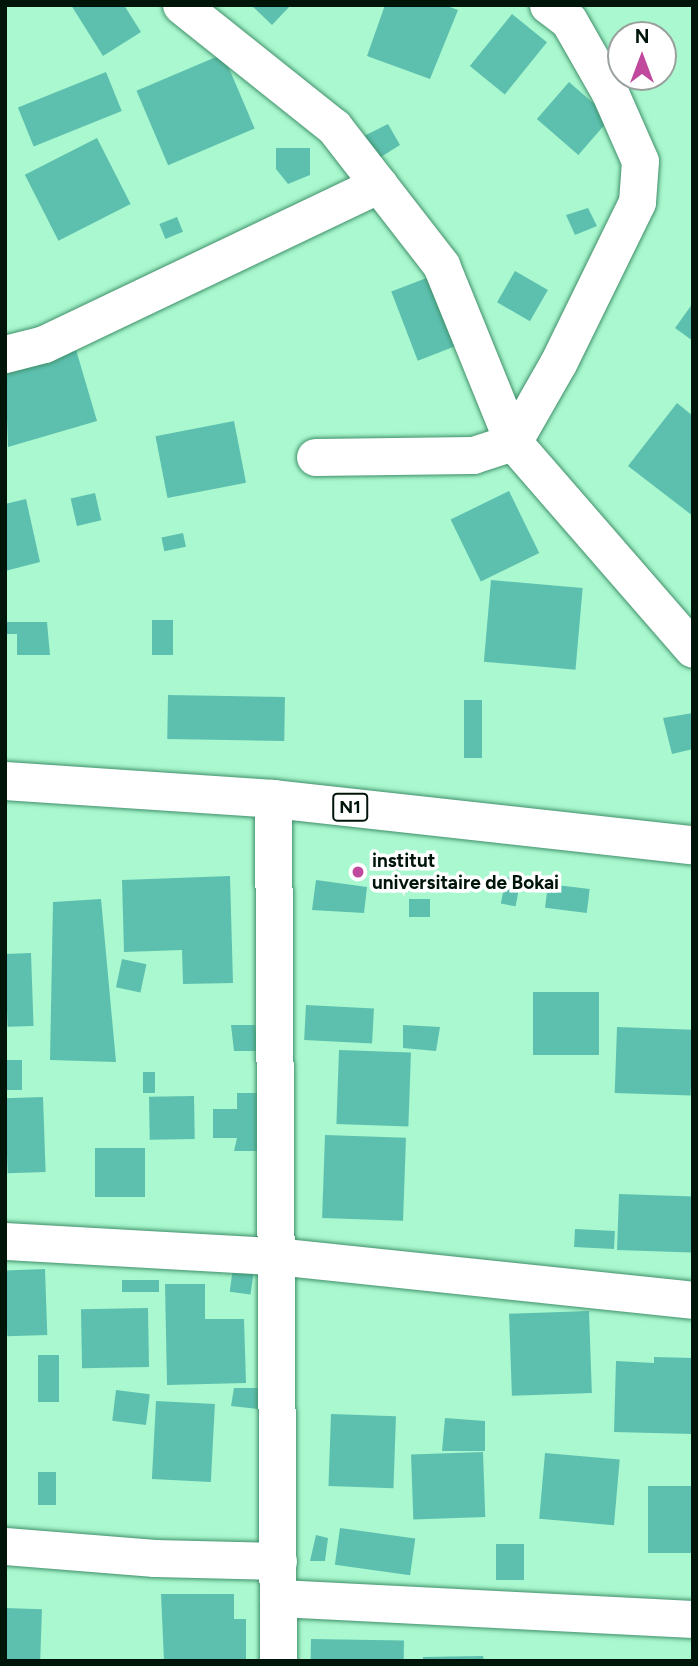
<!DOCTYPE html>
<style>
body{margin:0}
#map{position:relative;width:698px;height:1666px;overflow:hidden;background:#a9f8cf;font-family:Figtree,sans-serif}
div>[style]{position:absolute}
[style*='--x']{left:calc(var(--x)*1px);top:calc(var(--y)*1px);width:calc(var(--w)*1px);rotate:calc(var(--a)*1deg)}
.building>*{inset:0;background:#5dc0af;transform-origin:0 0}
.roads{filter:drop-shadow(0 0 2px #408f6a) drop-shadow(0 0 2px #408f6a)}
.minor>*{height:37px;margin:-18.5px;padding:0 18.5px;transform-origin:18.5px;border-radius:18.5px;background:#fff}
.trunk>*{height:38px;margin:-19px;padding:0 19px;transform-origin:19px;border-radius:19px;background:#fff}
.dots>*{width:19px;height:19px;translate:-50% -50%;box-sizing:border-box;border:4px solid #fff;border-radius:50%}
span{translate:-50% -50%;white-space:nowrap;text-align:center;line-height:1.15;-webkit-text-stroke:7px #fff;paint-order:stroke}
.shield-label span{padding:2px 5px;background:#fff;border:2px solid;border-radius:5px;-webkit-text-stroke-width:0}
.shield-label{font-size:18px;color:#00150a;font-weight:700}
.poi-label{font-size:19px;color:#00150a;font-weight:700}
.left{translate:0 -50%;text-align:left}
.frame{position:absolute;inset:0;border:7px solid #00150a;pointer-events:none}
.north{position:absolute;left:607px;top:21px;width:70px;height:70px;box-sizing:border-box;background:#fff;border:2px solid #99a19d;border-radius:50%;rotate:0deg;font-size:19px;font-weight:700;line-height:28px;text-align:center;color:#00150a}
.north::after{content:'';display:block;margin:auto;width:24px;height:32px;background:#c0489d;clip-path:polygon(50% 0,100% 100%,50% 72%,0 100%)}
</style>
<div id="map">
<div class="building">
<div style="clip-path:polygon(71px 5px,124px 5px,141px 32px,103px 56px)"></div>
<div style="clip-path:polygon(251px 5px,291px 5px,272px 25px)"></div>
<div style="clip-path:polygon(385px 5px,444px 5px,458px 10px,430px 79px,367px 56px)"></div>
<div style="left:512px;top:14px;width:45px;height:67px;rotate:39deg"></div>
<div style="left:223px;top:54px;width:81px;height:94px;rotate:67deg"></div>
<div style="left:106px;top:72px;width:42px;height:95px;rotate:68deg"></div>
<div style="left:569px;top:82px;width:55px;height:49px;rotate:41deg"></div>
<div style="clip-path:polygon(388px 124px,400px 145px,376px 160px,364px 136px)"></div>
<div style="left:97px;top:138px;width:74px;height:81px;rotate:63deg"></div>
<div style="clip-path:polygon(276px 148px,310px 148px,310px 175px,288px 184px,276px 169px)"></div>
<div style="clip-path:polygon(588px 208px,597px 226px,575px 235px,566px 215px)"></div>
<div style="left:177px;top:217px;width:16px;height:19px;rotate:68deg"></div>
<div style="left:515px;top:271px;width:38px;height:36px;rotate:30deg"></div>
<div style="left:437px;top:274px;width:74px;height:49px;rotate:69deg"></div>
<div style="clip-path:polygon(693px 303px,693px 341px,675px 328px)"></div>
<div style="clip-path:polygon(74px 343px,97px 421px,8px 447px,5px 363px)"></div>
<div style="clip-path:polygon(677px 403px,693px 416px,693px 516px,628px 466px)"></div>
<div style="left:234px;top:421px;width:63px;height:80px;rotate:79deg"></div>
<div style="left:509px;top:491px;width:69px;height:65px;rotate:64deg"></div>
<div style="left:95px;top:493px;width:28px;height:25px;rotate:77deg"></div>
<div style="clip-path:polygon(26px 499px,40px 562px,5px 571px,5px 504px)"></div>
<div style="left:183px;top:533px;width:14px;height:22px;rotate:78deg"></div>
<div style="left:491px;top:580px;width:92px;height:82px;rotate:5deg"></div>
<div style="left:152px;top:620px;width:21px;height:35px"></div>
<div style="clip-path:polygon(5px 622px,47px 622px,50px 655px,17px 655px,17px 634px,5px 634px)"></div>
<div style="left:168px;top:695px;width:117px;height:44px;rotate:1deg"></div>
<div style="left:464px;top:700px;width:18px;height:58px"></div>
<div style="clip-path:polygon(693px 713px,693px 749px,672px 754px,663px 718px)"></div>
<div style="clip-path:polygon(230px 876px,233px 983px,183px 984px,182px 950px,124px 952px,122px 880px)"></div>
<div style="left:506px;top:877px;width:15px;height:27px;rotate:11deg"></div>
<div style="clip-path:polygon(316px 880px,367px 887px,364px 913px,312px 910px)"></div>
<div style="left:548px;top:884px;width:42px;height:24px;rotate:7deg"></div>
<div style="clip-path:polygon(101px 899px,116px 1062px,50px 1060px,53px 902px)"></div>
<div style="left:409px;top:899px;width:21px;height:18px"></div>
<div style="left:31px;top:953px;width:73px;height:26px;rotate:88deg"></div>
<div style="left:122px;top:959px;width:25px;height:29px;rotate:12deg"></div>
<div style="left:533px;top:992px;width:66px;height:63px"></div>
<div style="left:306px;top:1005px;width:68px;height:35px;rotate:3deg"></div>
<div style="clip-path:polygon(231px 1025px,255px 1025px,258px 1051px,234px 1051px)"></div>
<div style="clip-path:polygon(403px 1025px,440px 1027px,436px 1051px,403px 1048px)"></div>
<div style="left:617px;top:1027px;width:76px;height:66px;rotate:2deg"></div>
<div style="left:339px;top:1050px;width:72px;height:74px;rotate:2deg"></div>
<div style="left:5px;top:1060px;width:17px;height:30px"></div>
<div style="left:143px;top:1072px;width:12px;height:21px"></div>
<div style="clip-path:polygon(237px 1093px,267px 1093px,267px 1151px,234px 1151px,237px 1138px,213px 1138px,213px 1109px,237px 1109px)"></div>
<div style="left:194px;top:1096px;width:43px;height:45px;rotate:89deg"></div>
<div style="left:43px;top:1097px;width:75px;height:38px;rotate:88deg"></div>
<div style="left:325px;top:1135px;width:81px;height:83px;rotate:2deg"></div>
<div style="left:95px;top:1148px;width:50px;height:49px"></div>
<div style="left:619px;top:1194px;width:74px;height:56px;rotate:2deg"></div>
<div style="left:575px;top:1229px;width:40px;height:18px;rotate:3deg"></div>
<div style="left:234px;top:1261px;width:21px;height:31px;rotate:8deg"></div>
<div style="left:45px;top:1269px;width:66px;height:40px;rotate:88deg"></div>
<div style="left:122px;top:1280px;width:37px;height:12px"></div>
<div style="clip-path:polygon(165px 1284px,205px 1284px,205px 1319px,244px 1319px,246px 1383px,167px 1385px)"></div>
<div style="left:148px;top:1308px;width:59px;height:67px;rotate:89deg"></div>
<div style="left:589px;top:1311px;width:82px;height:80px;rotate:88deg"></div>
<div style="left:38px;top:1355px;width:21px;height:47px"></div>
<div style="clip-path:polygon(654px 1357px,693px 1358px,693px 1434px,614px 1432px,616px 1361px,654px 1363px)"></div>
<div style="clip-path:polygon(234px 1388px,258px 1388px,258px 1409px,231px 1406px)"></div>
<div style="left:116px;top:1390px;width:34px;height:31px;rotate:7deg"></div>
<div style="left:156px;top:1401px;width:59px;height:78px;rotate:3deg"></div>
<div style="left:331px;top:1414px;width:65px;height:72px;rotate:2deg"></div>
<div style="clip-path:polygon(445px 1418px,485px 1421px,485px 1451px,442px 1451px)"></div>
<div style="left:483px;top:1452px;width:65px;height:72px;rotate:88deg"></div>
<div style="left:545px;top:1453px;width:75px;height:66px;rotate:5deg"></div>
<div style="left:38px;top:1472px;width:18px;height:33px"></div>
<div style="left:693px;top:1486px;width:67px;height:45px;rotate:90deg"></div>
<div style="left:340px;top:1528px;width:76px;height:37px;rotate:8deg"></div>
<div style="clip-path:polygon(316px 1535px,328px 1538px,325px 1561px,310px 1561px)"></div>
<div style="left:496px;top:1544px;width:28px;height:36px"></div>
<div style="clip-path:polygon(161px 1594px,234px 1594px,234px 1619px,246px 1619px,246px 1661px,164px 1661px)"></div>
<div style="left:5px;top:1608px;width:37px;height:53px;rotate:2deg"></div>
<div style="left:311px;top:1639px;width:93px;height:22px;rotate:1deg"></div>
<div style="clip-path:polygon(483px 1656px,484px 1661px,423px 1661px,423px 1657px)"></div>
</div>
<div class="roads">
<div class="minor">
<div style="--x:181;--y:5;--w:196;--a:38.6"></div>
<div style="--x:334;--y:127;--w:175;--a:52.2"></div>
<div style="--x:441;--y:265;--w:191;--a:67.9"></div>
<div style="--x:513;--y:442;--w:42;--a:162"></div>
<div style="--x:473;--y:455;--w:158;--a:179.3"></div>
<div style="--x:548;--y:5;--w:26;--a:37"></div>
<div style="--x:569;--y:21;--w:83;--a:60.3"></div>
<div style="--x:610;--y:93;--w:74;--a:66.2"></div>
<div style="--x:640;--y:161;--w:41;--a:94.2"></div>
<div style="--x:637;--y:202;--w:179;--a:116.1"></div>
<div style="--x:558;--y:363;--w:91;--a:119.7"></div>
<div style="--x:513;--y:442;--w:274;--a:49"></div>
<div style="--x:5;--y:354;--w:40;--a:-14.4"></div>
<div style="--x:44;--y:344;--w:371;--a:-25.5"></div>
<div style="--x:273;--y:799;--w:862;--a:89.67"></div>
<div style="--x:5;--y:1241;--w:271;--a:3.2"></div>
<div style="--x:276;--y:1256;--w:419;--a:6"></div>
<div style="--x:5;--y:1546;--w:150;--a:4.6"></div>
<div style="--x:155;--y:1558;--w:123;--a:1.4"></div>
<div style="--x:278;--y:1598;--w:416;--a:2.9"></div>
</div>
<div class="trunk">
<div style="--x:5;--y:781;--w:269;--a:3.8"></div>
<div style="--x:273;--y:799;--w:423;--a:6.3"></div>
</div>
</div>
<div class="dots">
<div style="left:358px;top:872px;background:#c0489d"></div>
</div>
<div class="shield-label">
<span style="left:350px;top:807px">N1</span>
</div>
<div class="poi-label">
<span class="left" style="left:372px;top:872px">institut<br>universitaire de Bokai</span>
</div>
<div class="frame"></div>
<div class="north">N</div>
</div>
